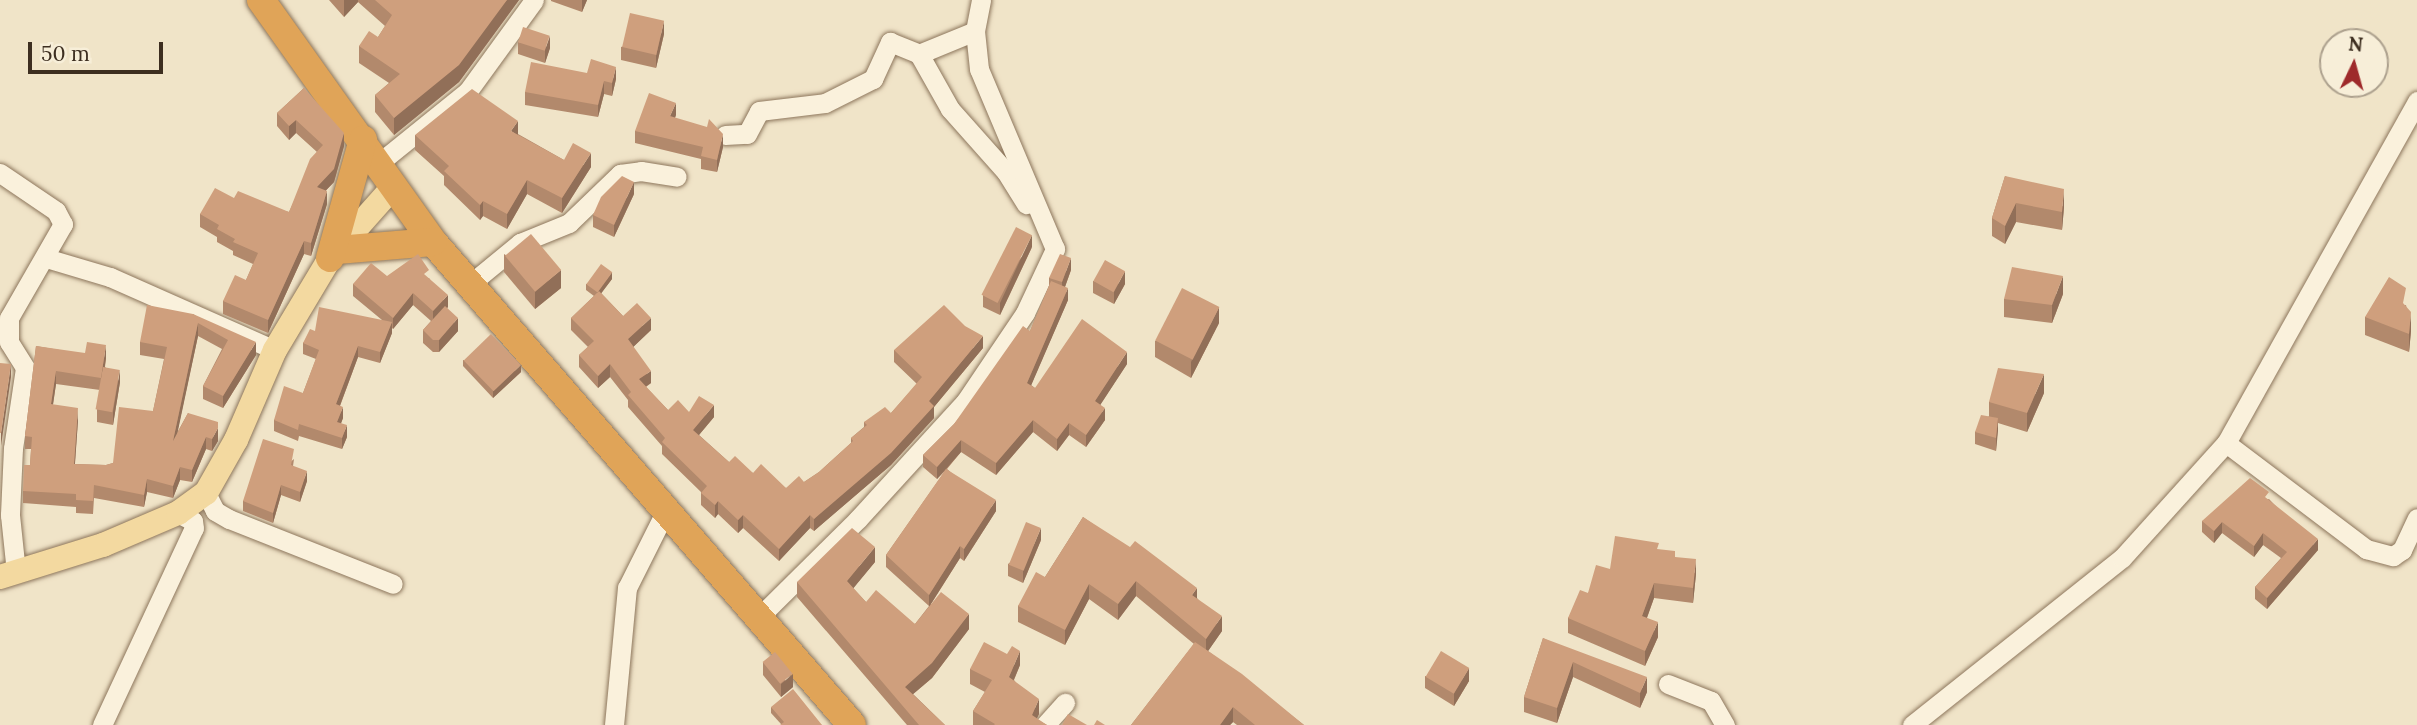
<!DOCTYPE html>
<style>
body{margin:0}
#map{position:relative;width:2417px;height:725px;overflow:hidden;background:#f0e4c8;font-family:Lora,serif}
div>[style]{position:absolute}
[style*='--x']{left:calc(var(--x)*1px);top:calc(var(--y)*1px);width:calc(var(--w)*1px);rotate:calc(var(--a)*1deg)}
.roads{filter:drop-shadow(0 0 2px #8d765c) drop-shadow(0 0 2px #8d765c)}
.minor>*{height:19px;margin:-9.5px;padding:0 9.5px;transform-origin:9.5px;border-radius:9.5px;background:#faf1dc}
.major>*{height:24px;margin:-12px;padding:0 12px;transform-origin:12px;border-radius:12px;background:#f3d9a0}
.highway>*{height:28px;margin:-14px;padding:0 14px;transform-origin:14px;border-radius:14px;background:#e0a458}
.wall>*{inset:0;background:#b2896c}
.shaded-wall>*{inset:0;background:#916f58}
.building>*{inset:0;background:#cf9f7d;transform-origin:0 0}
span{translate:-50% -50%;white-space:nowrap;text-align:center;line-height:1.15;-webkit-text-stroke:5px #f7eed8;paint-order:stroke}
.north{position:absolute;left:2319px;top:28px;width:70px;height:70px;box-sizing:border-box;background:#f7eed8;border:2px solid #ada18e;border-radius:50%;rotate:5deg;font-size:19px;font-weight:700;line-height:28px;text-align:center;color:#3d2e20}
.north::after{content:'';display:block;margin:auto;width:24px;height:32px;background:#9e2a2b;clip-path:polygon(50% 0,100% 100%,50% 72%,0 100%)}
.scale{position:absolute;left:28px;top:42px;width:135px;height:32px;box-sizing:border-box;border:4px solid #3d2e20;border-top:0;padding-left:9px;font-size:21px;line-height:24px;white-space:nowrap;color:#3d2e20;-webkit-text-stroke:5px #f7eed8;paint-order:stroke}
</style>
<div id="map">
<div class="roads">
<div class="minor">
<div style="--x:975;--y:31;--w:61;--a:157.7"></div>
<div style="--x:919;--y:54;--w:63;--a:60.6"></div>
<div style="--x:950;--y:109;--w:84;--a:48.4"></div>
<div style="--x:1006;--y:172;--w:38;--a:58"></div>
<div style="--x:725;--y:135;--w:22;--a:-3"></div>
<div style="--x:747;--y:134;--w:26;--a:-62"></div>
<div style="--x:759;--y:111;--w:66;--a:-6.9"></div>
<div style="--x:825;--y:103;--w:54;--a:-26.6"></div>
<div style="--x:873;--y:79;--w:41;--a:-65.3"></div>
<div style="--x:890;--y:42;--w:31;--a:22"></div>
<div style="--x:379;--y:163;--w:114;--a:-39"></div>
<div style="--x:468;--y:91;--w:112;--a:-54"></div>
<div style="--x:0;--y:173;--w:68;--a:34.2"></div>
<div style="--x:56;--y:211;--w:15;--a:62"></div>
<div style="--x:63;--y:224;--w:108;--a:119.9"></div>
<div style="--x:9;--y:318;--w:24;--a:90"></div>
<div style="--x:9;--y:342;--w:31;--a:58"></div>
<div style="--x:25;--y:368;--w:81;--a:98.5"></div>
<div style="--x:13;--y:448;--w:67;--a:92.6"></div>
<div style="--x:10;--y:515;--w:57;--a:84"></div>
<div style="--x:46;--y:258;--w:67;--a:16.5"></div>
<div style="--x:110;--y:277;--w:180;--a:23.9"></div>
<div style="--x:470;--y:284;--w:65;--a:-39.4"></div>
<div style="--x:520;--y:243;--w:53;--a:-22.2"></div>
<div style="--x:569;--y:223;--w:71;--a:-43.9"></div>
<div style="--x:620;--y:174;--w:21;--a:-8"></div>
<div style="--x:641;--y:171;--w:36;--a:9"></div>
<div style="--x:2226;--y:443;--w:176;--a:37.1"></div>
<div style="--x:2366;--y:549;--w:28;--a:15"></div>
<div style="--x:2393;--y:556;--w:11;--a:-34"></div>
<div style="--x:2402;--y:550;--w:35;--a:-65"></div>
<div style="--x:206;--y:493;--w:20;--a:63"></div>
<div style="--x:215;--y:511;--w:16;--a:30"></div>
<div style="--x:229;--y:519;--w:176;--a:21.6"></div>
<div style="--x:760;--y:616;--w:138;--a:-44.7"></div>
<div style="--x:858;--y:519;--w:159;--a:-47.6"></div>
<div style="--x:965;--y:402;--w:107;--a:-56"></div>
<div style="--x:1025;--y:313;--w:71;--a:-64.9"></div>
<div style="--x:1055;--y:249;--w:195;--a:-112.9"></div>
<div style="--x:979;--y:69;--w:38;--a:-96"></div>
<div style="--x:975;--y:31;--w:32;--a:-79"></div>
<div style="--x:1668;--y:684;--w:46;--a:21.6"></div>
<div style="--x:1711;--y:701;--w:28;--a:60"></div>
<div style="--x:102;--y:725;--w:217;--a:-65"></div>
<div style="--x:194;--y:528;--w:7;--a:-98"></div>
<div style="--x:193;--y:521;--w:17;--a:-152"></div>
<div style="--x:614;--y:725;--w:138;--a:-84.6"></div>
<div style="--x:627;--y:588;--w:87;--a:-63.4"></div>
<div style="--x:1045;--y:725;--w:30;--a:-48"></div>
<div style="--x:1912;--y:725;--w:268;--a:-38.5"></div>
<div style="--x:2122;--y:558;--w:155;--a:-47.9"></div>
<div style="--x:2226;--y:443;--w:392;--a:-60.8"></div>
</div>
<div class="major">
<div style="--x:0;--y:577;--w:108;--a:-17.3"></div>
<div style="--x:103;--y:545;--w:82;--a:-23.1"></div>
<div style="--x:178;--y:513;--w:34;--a:-36"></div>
<div style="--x:206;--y:493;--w:61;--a:-60.5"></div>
<div style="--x:236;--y:440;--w:98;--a:-66.6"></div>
<div style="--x:275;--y:350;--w:107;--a:-59.1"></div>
<div style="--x:330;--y:258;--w:96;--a:-48.4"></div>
</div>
<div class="highway">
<div style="--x:261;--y:0;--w:297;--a:54.6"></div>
<div style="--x:433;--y:242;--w:639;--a:49.06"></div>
<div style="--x:337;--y:250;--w:96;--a:-4.8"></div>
<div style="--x:330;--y:258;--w:123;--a:-74.4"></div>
</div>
</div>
<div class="wall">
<div style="clip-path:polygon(329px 0,519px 0,459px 82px,394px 135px,375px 112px,375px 95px,389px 83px,359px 63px,359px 46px,378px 37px,385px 26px,358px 2px,344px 17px)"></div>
<div style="clip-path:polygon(551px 0,587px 0,582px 12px,551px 1px)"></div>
<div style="clip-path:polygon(664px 34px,656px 68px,621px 60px,621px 47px)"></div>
<div style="clip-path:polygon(518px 42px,550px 48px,545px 63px,518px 54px)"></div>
<div style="clip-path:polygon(616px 79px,612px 96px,604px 94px,598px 117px,525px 105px,525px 92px)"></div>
<div style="clip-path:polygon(304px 88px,344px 146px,334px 182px,326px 190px,327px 204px,311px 256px,304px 254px,268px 333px,223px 314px,223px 301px,246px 280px,253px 264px,233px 255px,233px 251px,217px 242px,217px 237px,200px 227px,200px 214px,234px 198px,289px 212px,317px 152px,296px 133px,289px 140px,277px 126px,277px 113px)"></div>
<div style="clip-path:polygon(676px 115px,675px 118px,723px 147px,717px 172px,701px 169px,701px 159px,635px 143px,635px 131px)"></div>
<div style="clip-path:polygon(518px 134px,564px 160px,591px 167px,562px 213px,527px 194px,507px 229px,483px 216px,480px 220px,444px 185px,444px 176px,415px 150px,415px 135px)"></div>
<div style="clip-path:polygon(2005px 176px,2064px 207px,2062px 230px,2016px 222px,2005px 244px,1992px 236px,1992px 218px)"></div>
<div style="clip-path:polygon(634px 194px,614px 237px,593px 227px,593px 215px)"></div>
<div style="clip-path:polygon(1032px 247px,1000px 315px,983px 307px,983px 295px)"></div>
<div style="clip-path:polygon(504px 254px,561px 288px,535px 309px,504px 272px)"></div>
<div style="clip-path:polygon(1071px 270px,1065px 287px,1068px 300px,1031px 385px,1035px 388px,1127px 364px,1100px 405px,1105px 420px,1086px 447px,1069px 435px,1057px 451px,1033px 432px,996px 475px,961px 452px,947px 469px,996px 511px,964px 561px,960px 558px,931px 604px,969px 629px,932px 678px,913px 694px,945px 725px,907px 725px,797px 597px,797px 582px,875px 562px,853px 588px,866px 602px,915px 624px,929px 606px,886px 567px,886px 555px,945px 471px,937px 479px,923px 467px,923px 455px,954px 424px,1030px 331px,1049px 286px,1049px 278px)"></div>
<div style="clip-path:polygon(387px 276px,429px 278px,448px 307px,447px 308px,458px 331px,439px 352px,433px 352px,423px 343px,423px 330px,431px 321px,413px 305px,393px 329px,392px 328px,392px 333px,380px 363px,358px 357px,340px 406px,343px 418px,341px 423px,347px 437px,342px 449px,299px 436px,298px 441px,274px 431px,274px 420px,303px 393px,316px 359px,303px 354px,303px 343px,315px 331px,382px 320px,353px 296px,353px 284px)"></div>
<div style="clip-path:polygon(612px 279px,601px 293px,623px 316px,651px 330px,633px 347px,651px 383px,646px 387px,668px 410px,689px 412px,714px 417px,699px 435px,729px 462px,786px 488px,804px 482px,819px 472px,851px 443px,851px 438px,864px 427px,864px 422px,891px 413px,917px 384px,894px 362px,894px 350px,983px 348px,934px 407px,934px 418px,891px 465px,814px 531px,810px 528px,779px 561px,743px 528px,738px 533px,718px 514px,715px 518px,701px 505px,701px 492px,662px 454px,662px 446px,628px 407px,628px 400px,610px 377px,598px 388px,579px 367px,579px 355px,588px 347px,571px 330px,571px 318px,594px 296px,586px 290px,586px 284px)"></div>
<div style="clip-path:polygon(1093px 281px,1125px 284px,1114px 304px,1093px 293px)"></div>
<div style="clip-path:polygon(2063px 294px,2052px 323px,2004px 317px,2004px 299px)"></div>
<div style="clip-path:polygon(2406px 305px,2411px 331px,2409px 352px,2365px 335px,2365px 317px)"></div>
<div style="clip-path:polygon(193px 314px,256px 355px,223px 408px,203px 399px,203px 386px,222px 349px,198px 336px,177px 433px,188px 413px,218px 441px,212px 451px,206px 449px,192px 482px,180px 480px,173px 498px,147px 492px,144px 507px,94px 498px,93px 514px,76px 513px,76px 507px,23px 503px,23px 491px,30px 465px,31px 449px,25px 449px,25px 436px,36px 346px,106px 358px,105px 367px,120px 382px,113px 425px,97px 422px,97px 410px,100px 390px,56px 384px,53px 405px,78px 420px,75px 464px,106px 465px,113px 463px,153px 411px,164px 359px,140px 355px,140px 342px)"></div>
<div style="clip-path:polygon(1219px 323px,1191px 378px,1155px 357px,1155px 341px)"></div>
<div style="clip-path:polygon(463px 360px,521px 372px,493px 398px,463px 366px)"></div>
<div style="clip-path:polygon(2044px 393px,2027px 432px,1998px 423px,1996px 451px,1975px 444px,1975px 432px,1989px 416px,1989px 402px)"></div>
<div style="clip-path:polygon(294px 459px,293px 466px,307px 481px,300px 502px,281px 495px,273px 523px,243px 511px,243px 501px)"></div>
<div style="clip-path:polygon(2269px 499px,2318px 550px,2267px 609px,2255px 599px,2255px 587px,2281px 558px,2263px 545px,2254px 557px,2222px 533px,2214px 543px,2202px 532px,2202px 521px)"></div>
<div style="clip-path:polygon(1083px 517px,1197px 598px,1222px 631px,1208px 651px,1304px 725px,1237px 725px,1233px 722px,1230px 725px,1131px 725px,1194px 644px,1136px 596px,1118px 620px,1089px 599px,1065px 645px,1018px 622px,1018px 606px,1045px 577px)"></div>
<div style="clip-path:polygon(1041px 540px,1023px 583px,1008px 576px,1008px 564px)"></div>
<div style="clip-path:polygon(1659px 550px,1675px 557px,1696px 574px,1693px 603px,1654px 598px,1647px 618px,1658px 637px,1645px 666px,1568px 633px,1568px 618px,1588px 593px,1610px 569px)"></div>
<div style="clip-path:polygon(1543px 638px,1647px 692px,1640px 708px,1573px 677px,1557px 723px,1524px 712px,1524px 697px)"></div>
<div style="clip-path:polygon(763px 662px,793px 687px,781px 697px,763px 675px)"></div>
<div style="clip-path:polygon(1020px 665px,1014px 680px,1039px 714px,1036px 719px,1047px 725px,973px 725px,973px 711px,985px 692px,970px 684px,970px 669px)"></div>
<div style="clip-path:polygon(1425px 676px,1469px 681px,1454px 706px,1425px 688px)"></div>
<div style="clip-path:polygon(771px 707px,822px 725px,781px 724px,771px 713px)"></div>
</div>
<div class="shaded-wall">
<div style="clip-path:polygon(344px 0,358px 0,358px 2px,344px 17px)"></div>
<div style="clip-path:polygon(507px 0,519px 0,459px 82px,394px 135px,394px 118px)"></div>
<div style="clip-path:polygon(582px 0,587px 0,582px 12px)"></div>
<div style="clip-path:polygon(664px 21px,664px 34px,656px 68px,656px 56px)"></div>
<div style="clip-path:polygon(550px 36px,550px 48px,545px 63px,545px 50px)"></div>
<div style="clip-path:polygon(616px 67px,616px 79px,612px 96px,612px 83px)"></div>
<div style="clip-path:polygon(604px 81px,604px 94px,598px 117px,598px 105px)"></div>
<div style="clip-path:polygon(676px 103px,676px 115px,670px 129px,670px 116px)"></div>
<div style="clip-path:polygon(296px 120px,296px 133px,289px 140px,289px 126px)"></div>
<div style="clip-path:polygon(518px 121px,518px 136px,511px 131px)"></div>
<div style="clip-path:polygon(344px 133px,344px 146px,334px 182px,317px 200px,317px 187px)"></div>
<div style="clip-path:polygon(723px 134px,723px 147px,717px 172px,717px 160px)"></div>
<div style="clip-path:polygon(591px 153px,591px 167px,562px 213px,562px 198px)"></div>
<div style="clip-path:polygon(527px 180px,527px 194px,507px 229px,507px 214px)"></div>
<div style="clip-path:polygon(634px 182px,634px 194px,614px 237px,614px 225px)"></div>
<div style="clip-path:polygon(2064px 189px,2064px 207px,2062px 230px,2062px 212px)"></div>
<div style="clip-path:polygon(327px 191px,327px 204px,311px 256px,311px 243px)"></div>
<div style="clip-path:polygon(483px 201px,483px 216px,480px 220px,480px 205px)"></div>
<div style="clip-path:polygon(2016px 203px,2016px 222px,2005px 244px,2005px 226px)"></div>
<div style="clip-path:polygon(1032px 235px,1032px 247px,1000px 315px,1000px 303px)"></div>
<div style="clip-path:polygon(304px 241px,304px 254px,268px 333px,268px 320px)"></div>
<div style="clip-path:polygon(1071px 258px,1071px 270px,1062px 295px,1062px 282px)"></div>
<div style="clip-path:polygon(561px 270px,561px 288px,535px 309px,535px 291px)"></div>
<div style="clip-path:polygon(1125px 271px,1125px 284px,1114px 304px,1114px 292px)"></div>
<div style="clip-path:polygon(612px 272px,612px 279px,597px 299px,597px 292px)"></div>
<div style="clip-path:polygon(2063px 276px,2063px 294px,2052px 323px,2052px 305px)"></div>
<div style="clip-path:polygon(1068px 288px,1068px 300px,1027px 395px,1027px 383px)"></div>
<div style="clip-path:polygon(413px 293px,413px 305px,393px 329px,393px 318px)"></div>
<div style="clip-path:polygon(448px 295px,448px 307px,433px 322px,433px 311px)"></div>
<div style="clip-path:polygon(1219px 307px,1219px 323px,1191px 378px,1191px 362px)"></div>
<div style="clip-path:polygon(2411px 312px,2411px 331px,2409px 352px,2409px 334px)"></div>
<div style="clip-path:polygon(458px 318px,458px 331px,439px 352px,439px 340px)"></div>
<div style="clip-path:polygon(651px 318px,651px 330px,628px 352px,628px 339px)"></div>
<div style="clip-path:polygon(392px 322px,392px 333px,380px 363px,380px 352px)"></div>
<div style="clip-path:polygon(198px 323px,198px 336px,173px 454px,173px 441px)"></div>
<div style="clip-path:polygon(983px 336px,983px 348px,934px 407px,934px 418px,891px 465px,814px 531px,814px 519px,929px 401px)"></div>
<div style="clip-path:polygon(256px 342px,256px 355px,223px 408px,223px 396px)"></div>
<div style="clip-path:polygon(106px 345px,106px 358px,101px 390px,101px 378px)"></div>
<div style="clip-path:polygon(358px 346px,358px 357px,336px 416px,336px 404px)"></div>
<div style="clip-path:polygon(1127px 352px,1127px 364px,1095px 413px,1095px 401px)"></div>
<div style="clip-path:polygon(11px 364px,11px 377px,1px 446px,1px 433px)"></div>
<div style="clip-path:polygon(610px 364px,610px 377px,598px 388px,598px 376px)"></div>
<div style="clip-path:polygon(521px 365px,521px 372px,493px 398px,493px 391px)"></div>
<div style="clip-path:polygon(120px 370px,120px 382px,113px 425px,113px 412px)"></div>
<div style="clip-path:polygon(56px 371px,56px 384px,51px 417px,51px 404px)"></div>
<div style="clip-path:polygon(651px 371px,651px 383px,639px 391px,639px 379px)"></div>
<div style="clip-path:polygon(2044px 374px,2044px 393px,2027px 432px,2027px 413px)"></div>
<div style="clip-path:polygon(714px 405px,714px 417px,693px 442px,693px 430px)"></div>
<div style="clip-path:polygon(343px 407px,343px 418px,337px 434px,337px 422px)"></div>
<div style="clip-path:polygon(78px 408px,78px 420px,74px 476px,74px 464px)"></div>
<div style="clip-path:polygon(1105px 408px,1105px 420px,1086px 447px,1086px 435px)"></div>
<div style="clip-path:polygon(1998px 418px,1998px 431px,1996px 451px,1996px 438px)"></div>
<div style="clip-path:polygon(1033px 420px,1033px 432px,996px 475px,996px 463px)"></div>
<div style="clip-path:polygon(1069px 423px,1069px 435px,1057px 451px,1057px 439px)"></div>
<div style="clip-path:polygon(347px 425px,347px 437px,342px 449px,342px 438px)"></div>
<div style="clip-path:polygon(218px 428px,218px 441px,212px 451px,212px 439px)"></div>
<div style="clip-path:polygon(206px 437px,206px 449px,192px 482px,192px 470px)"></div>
<div style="clip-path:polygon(961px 440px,961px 452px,937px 479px,937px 467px)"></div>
<div style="clip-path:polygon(180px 467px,180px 480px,173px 498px,173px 486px)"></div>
<div style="clip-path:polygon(307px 471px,307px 481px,300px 502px,300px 492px)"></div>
<div style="clip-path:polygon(147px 479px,147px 492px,144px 507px,144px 495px)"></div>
<div style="clip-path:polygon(281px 485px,281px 495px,273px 523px,273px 513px)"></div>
<div style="clip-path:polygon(996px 500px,996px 511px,964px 561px,964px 549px)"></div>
<div style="clip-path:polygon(718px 501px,718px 514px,715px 518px,715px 505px)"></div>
<div style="clip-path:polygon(743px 515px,743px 528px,738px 533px,738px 520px)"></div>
<div style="clip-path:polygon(810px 515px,810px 528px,779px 561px,779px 549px)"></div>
<div style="clip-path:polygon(2222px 522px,2222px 533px,2214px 543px,2214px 531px)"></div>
<div style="clip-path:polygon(1041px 528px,1041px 540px,1023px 583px,1023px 570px)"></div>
<div style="clip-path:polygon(2263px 533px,2263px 545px,2254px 557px,2254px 546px)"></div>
<div style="clip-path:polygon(2318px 539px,2318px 550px,2267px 609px,2267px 598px)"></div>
<div style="clip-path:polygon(960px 546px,960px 558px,929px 607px,929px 595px)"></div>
<div style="clip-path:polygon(875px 547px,875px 562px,847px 596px,847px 581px)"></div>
<div style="clip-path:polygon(1696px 559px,1696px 574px,1693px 603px,1693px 588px)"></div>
<div style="clip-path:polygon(1136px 581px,1136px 596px,1118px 620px,1118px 604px)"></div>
<div style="clip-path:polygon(1654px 583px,1654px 598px,1642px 631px,1642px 616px)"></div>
<div style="clip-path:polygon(1089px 584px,1089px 599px,1065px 645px,1065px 630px)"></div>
<div style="clip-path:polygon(1197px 588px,1197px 604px,1192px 595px)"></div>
<div style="clip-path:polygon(969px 614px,969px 629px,932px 678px,905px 701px,905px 687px)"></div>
<div style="clip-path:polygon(1222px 616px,1222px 631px,1206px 654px,1206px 639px)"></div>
<div style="clip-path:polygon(1658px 622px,1658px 637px,1645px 666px,1645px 651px)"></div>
<div style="clip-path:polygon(1020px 651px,1020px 665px,1009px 691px,1009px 677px)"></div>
<div style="clip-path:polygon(1573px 662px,1573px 677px,1557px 723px,1557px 708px)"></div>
<div style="clip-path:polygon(1469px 668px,1469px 681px,1454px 706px,1454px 693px)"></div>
<div style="clip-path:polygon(793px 674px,793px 687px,781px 697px,781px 684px)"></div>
<div style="clip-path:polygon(1647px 677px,1647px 692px,1640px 708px,1640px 693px)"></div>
<div style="clip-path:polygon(1039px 699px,1039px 714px,1034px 725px,1032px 715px)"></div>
<div style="clip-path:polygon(1233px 707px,1233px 722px,1230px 725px,1220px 725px)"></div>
</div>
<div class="building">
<div style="clip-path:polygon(375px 0,507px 0,459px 65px,394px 118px,375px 95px,400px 74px,359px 46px,369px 31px,378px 37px,392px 15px)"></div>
<div style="left:630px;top:13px;width:35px;height:35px;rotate:13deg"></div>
<div style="left:523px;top:27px;width:28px;height:16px;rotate:18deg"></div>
<div style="clip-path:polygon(591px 59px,616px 67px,612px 83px,604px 81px,598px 105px,525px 92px,531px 62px,587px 73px)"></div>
<div style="clip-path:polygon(304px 88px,344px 133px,334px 169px,317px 187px,327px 191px,311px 243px,304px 241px,268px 320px,223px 301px,235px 275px,246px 280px,258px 253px,233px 242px,235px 239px,217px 229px,219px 225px,200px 214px,215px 188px,234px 198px,238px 191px,289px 212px,310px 159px,323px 145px,296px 120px,289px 126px,277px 113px)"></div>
<div style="clip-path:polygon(472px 89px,518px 121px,511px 131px,564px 160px,573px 143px,591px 153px,562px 198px,527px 180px,507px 214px,483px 201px,480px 205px,444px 171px,449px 166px,415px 135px)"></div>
<div style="clip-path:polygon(649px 93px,676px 103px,670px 116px,707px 127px,709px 119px,723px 134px,717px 160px,701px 156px,703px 147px,635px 131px)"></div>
<div style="clip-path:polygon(622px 176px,634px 182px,614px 225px,593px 215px,601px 197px)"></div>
<div style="clip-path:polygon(2005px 176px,2064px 189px,2062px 212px,2016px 203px,2005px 226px,1992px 218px)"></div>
<div style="left:1016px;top:227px;width:18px;height:76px;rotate:27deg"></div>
<div style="left:531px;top:234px;width:47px;height:34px;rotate:50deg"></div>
<div style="clip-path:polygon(418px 254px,429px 270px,424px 274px,448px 295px,433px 311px,413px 293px,393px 318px,353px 284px,371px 263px,387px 276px)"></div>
<div style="clip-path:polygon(1060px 254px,1071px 258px,1062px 282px,1049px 278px)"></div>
<div style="left:1105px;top:260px;width:23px;height:24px;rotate:29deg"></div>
<div style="left:601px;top:264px;width:14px;height:25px;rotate:36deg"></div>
<div style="clip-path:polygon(2012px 267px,2063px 276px,2052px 305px,2004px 299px)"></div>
<div style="clip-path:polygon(2389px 277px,2406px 288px,2403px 303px,2411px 312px,2409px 334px,2365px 317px)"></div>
<div style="clip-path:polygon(1051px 281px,1068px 288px,1027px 383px,1035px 388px,1082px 319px,1127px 352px,1095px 401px,1105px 408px,1086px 435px,1069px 423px,1057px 439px,1033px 420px,996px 463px,961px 440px,937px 467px,923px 455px,954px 424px,1023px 326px,1030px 331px)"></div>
<div style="left:1182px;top:288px;width:42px;height:59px;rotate:27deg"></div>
<div style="clip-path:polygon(599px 291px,623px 316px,637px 303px,651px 318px,628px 339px,651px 371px,639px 379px,668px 410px,678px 400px,689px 412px,699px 396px,714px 405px,693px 430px,729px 462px,735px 456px,753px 473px,761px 464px,786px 488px,799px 476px,804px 482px,819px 472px,853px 441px,851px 438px,867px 425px,864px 422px,885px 407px,891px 413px,922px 377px,894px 350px,944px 305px,965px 326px,983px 336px,929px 401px,934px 406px,891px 453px,814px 519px,810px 515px,779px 549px,743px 515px,738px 520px,718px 501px,715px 505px,701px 493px,707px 486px,662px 442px,665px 438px,628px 395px,631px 392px,610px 364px,598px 376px,579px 355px,594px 341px,571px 318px)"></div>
<div style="clip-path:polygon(147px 305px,193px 314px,256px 342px,223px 396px,203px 386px,228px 340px,198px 323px,173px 441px,188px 413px,218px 422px,218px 428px,212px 439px,206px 437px,192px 470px,180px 467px,173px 486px,147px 479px,144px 495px,94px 485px,93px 501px,76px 500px,76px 494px,23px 491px,24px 465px,30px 465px,32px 437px,25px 436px,36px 346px,85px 353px,87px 342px,106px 345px,101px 378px,56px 371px,51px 404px,78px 408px,74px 464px,106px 465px,113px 463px,119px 407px,153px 411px,167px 347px,140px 342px)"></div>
<div style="clip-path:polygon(445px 306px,458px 318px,439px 340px,433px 340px,423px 330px)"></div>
<div style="clip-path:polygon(319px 307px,392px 322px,380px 352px,358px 346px,336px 404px,343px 407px,337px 422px,347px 425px,342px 438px,299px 424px,298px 430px,274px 420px,284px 386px,303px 393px,319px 350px,303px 343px,310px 329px,315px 331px)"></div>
<div style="left:491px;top:334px;width:43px;height:38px;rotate:46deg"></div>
<div style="clip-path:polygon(0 363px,11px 364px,1px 433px,0 433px)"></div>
<div style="left:103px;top:367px;width:17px;height:43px;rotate:10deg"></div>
<div style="clip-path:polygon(1998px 368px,2044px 374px,2027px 413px,1989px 402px)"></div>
<div style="clip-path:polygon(1981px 415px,1998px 418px,1996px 438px,1975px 432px)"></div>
<div style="clip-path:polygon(263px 439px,294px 449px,291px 465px,307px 471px,300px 492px,281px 485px,273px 513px,243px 501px)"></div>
<div style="clip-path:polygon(946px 469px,996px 500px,964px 549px,960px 546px,929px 595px,886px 555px)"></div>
<div style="clip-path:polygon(2250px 478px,2269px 492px,2265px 497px,2318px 539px,2267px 598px,2255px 587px,2287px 552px,2263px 533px,2254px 546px,2222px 522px,2214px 531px,2202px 521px)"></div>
<div style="clip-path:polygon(1083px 517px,1130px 547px,1135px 541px,1197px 588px,1192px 595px,1222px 616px,1206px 639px,1136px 581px,1118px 604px,1089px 584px,1065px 630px,1018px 606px,1036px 572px,1045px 577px)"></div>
<div style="left:1026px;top:522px;width:16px;height:46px;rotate:22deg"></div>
<div style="clip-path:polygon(852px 528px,875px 547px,847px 581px,866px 602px,876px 590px,915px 624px,941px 592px,969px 614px,932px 663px,905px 687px,945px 725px,919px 725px,797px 582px)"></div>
<div style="clip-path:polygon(1615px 536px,1659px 543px,1657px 549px,1675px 551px,1675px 557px,1696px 559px,1693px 588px,1654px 583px,1642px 616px,1658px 622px,1645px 651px,1568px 618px,1580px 590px,1588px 593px,1596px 565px,1610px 569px)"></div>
<div style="clip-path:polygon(1543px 638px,1647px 677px,1640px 693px,1573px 662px,1557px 708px,1524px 697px)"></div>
<div style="clip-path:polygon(984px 642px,1007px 654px,1012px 646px,1020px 651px,1009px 677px,1039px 699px,1032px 715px,1047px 725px,994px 725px,995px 724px,973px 711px,992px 680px,970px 669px)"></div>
<div style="clip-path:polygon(1195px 642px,1242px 674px,1304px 725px,1255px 725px,1233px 707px,1220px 725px,1131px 725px)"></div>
<div style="left:1441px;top:651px;width:33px;height:30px;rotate:31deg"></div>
<div style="left:775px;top:652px;width:28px;height:16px;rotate:51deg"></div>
<div style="clip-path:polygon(793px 689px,822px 725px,780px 725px,784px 722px,771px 707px)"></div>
<div style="clip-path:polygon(1068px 714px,1087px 725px,1062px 725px)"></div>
<div style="clip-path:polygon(1097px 720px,1105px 725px,1094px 725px)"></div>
</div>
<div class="north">N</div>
<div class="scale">50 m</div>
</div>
